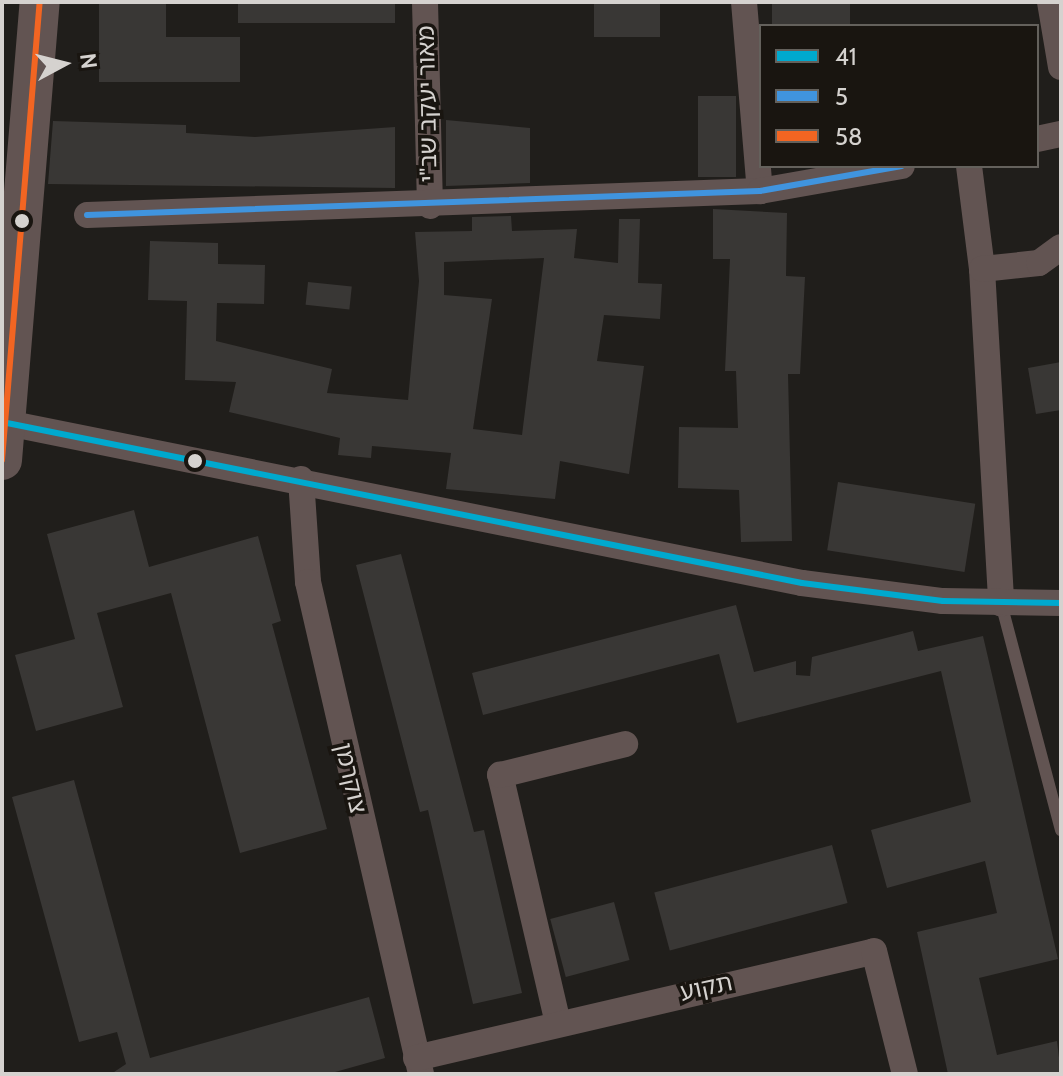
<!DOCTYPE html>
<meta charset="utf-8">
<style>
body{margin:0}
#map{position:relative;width:1063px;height:1076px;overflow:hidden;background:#201e1b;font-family:Cabin,"Noto Sans Hebrew",sans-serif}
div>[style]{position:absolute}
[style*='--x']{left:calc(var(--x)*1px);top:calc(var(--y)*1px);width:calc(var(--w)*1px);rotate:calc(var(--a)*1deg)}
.building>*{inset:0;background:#393735;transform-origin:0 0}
.service>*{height:12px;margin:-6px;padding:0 6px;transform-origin:6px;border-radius:6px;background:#625452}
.minor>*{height:26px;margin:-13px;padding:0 13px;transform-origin:13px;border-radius:13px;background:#625452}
.primary>*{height:40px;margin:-20px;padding:0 20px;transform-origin:20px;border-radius:20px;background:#625452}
.bus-1>*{height:6px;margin:-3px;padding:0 3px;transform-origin:3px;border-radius:3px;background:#00a9ce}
.bus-2>*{height:6px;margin:-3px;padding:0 3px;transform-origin:3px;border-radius:3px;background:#4094de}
.bus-3>*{height:6px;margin:-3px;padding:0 3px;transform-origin:3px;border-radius:3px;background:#f26522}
.dots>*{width:22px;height:22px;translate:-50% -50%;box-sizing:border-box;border:4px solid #191510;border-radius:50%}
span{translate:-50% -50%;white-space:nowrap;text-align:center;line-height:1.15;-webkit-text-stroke:7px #191510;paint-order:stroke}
.street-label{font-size:24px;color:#d5d2cf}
.frame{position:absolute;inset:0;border:4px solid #d5d2cf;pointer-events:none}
.legend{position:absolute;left:759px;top:24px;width:280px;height:144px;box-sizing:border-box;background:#191510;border:2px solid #64615c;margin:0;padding:10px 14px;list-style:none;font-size:24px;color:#d5d2cf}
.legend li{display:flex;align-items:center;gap:16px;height:40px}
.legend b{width:40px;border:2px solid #64615c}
.north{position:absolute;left:24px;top:24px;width:80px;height:80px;-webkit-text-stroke:6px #191510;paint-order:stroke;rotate:83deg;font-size:22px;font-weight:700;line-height:32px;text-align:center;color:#d5d2cf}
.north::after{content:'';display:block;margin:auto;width:28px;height:36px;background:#d5d2cf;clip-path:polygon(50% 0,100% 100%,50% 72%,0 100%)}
</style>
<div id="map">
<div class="building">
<div style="clip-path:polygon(99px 2px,166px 2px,166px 37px,240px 37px,240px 82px,99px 82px)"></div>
<div style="left:238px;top:2px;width:157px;height:21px"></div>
<div style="left:594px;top:2px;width:66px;height:35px"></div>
<div style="left:772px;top:2px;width:78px;height:24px"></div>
<div style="left:698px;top:96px;width:38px;height:81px"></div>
<div style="clip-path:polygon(446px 120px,530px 128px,530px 183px,446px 186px)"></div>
<div style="clip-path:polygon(53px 121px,186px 125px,186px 133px,255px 137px,395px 127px,395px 188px,48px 184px)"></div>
<div style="clip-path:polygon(713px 209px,787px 213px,786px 276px,805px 277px,800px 374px,788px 374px,792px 541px,741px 542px,739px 490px,678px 488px,679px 427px,738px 428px,736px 371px,725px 371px,730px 259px,713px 259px)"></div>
<div style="clip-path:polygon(evenodd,511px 216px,512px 231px,577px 229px,574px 258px,618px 263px,619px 219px,640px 219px,638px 283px,662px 284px,660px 319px,604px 315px,597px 361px,644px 366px,629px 474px,560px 461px,555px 499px,446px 489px,451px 453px,372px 446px,371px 458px,338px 455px,340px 438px,229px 412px,236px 382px,185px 380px,187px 301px,148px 300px,150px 241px,218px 243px,218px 264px,265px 265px,264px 304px,217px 303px,216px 341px,332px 369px,327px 393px,408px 400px,419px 281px,415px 232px,472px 231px,472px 217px,511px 216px,544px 258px,522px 435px,473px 429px,492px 299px,444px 295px,444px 262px,544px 258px)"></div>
<div style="left:308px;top:282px;width:44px;height:23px;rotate:6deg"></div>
<div style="clip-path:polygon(1061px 362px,1061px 410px,1036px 414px,1028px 368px)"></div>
<div style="left:838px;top:482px;width:139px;height:69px;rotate:9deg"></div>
<div style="clip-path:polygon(134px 510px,149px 567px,258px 536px,281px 621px,272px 624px,327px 829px,240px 853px,171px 593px,97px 613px,123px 707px,36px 731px,15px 655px,75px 639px,47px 534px)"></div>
<div style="clip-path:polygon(401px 554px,474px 832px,484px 830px,522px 993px,473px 1004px,428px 810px,420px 812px,356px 565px)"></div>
<div style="clip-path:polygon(736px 605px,754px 672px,796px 661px,796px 675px,810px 676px,812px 657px,913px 631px,918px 651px,983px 636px,1058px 959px,979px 978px,997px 1055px,1057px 1041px,1061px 1074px,948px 1074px,917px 932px,997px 913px,985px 861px,887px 888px,871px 830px,971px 802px,941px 671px,737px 723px,719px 654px,483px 715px,472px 673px)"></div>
<div style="clip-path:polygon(74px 780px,150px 1058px,369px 997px,385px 1058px,328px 1074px,111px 1074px,126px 1064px,117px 1032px,79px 1042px,12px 797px)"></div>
<div style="left:832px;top:845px;width:60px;height:184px;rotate:75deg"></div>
<div style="left:614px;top:902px;width:60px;height:66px;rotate:75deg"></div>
</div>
<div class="service">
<div style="--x:1001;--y:603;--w:235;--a:75.2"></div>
</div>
<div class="minor">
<div style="--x:425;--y:2;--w:204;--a:88.6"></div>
<div style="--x:744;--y:2;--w:190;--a:85.2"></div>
<div style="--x:1050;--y:2;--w:66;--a:80.4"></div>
<div style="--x:1037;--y:139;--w:25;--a:-12"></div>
<div style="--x:969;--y:166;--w:104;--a:82.8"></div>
<div style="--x:982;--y:269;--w:335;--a:86.7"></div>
<div style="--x:87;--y:215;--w:673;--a:-2.04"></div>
<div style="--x:760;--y:191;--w:144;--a:-10"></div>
<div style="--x:982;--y:269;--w:57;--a:-6"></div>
<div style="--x:1039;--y:263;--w:27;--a:-36"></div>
<div style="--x:2;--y:422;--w:816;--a:11.38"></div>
<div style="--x:802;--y:583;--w:142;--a:7.3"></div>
<div style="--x:943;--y:601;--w:118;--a:1"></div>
<div style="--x:301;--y:479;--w:103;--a:86.1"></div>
<div style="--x:308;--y:582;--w:505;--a:77.06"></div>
<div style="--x:557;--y:1019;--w:251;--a:-103.1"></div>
<div style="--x:500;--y:775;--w:129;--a:-13.9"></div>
<div style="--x:416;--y:1058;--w:470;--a:-13.1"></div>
<div style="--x:874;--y:951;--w:127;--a:75.9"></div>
</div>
<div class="primary">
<div style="--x:2;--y:460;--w:460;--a:-85.3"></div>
</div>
<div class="bus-1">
<div style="--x:2;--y:422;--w:816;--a:11.38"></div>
<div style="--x:802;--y:583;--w:142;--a:7.3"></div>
<div style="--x:943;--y:601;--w:118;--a:1"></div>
</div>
<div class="bus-2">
<div style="--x:87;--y:215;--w:673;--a:-2.04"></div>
<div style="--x:760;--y:191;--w:144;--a:-10"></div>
</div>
<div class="bus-3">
<div style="--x:2;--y:460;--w:460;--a:-85.3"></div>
</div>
<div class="dots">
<div style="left:22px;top:221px;background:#d5d2cf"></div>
<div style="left:195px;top:461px;background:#d5d2cf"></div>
</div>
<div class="street-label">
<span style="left:427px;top:104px;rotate:-91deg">מאור יעקב שב"י</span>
<span style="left:351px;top:778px;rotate:77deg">צוקרמן</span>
<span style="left:706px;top:987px;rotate:-12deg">תקוע</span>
</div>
<div class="frame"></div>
<ul class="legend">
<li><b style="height:10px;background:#00a9ce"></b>41</li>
<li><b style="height:10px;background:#4094de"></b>5</li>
<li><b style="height:10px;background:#f26522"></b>58</li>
</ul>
<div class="north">N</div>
</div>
